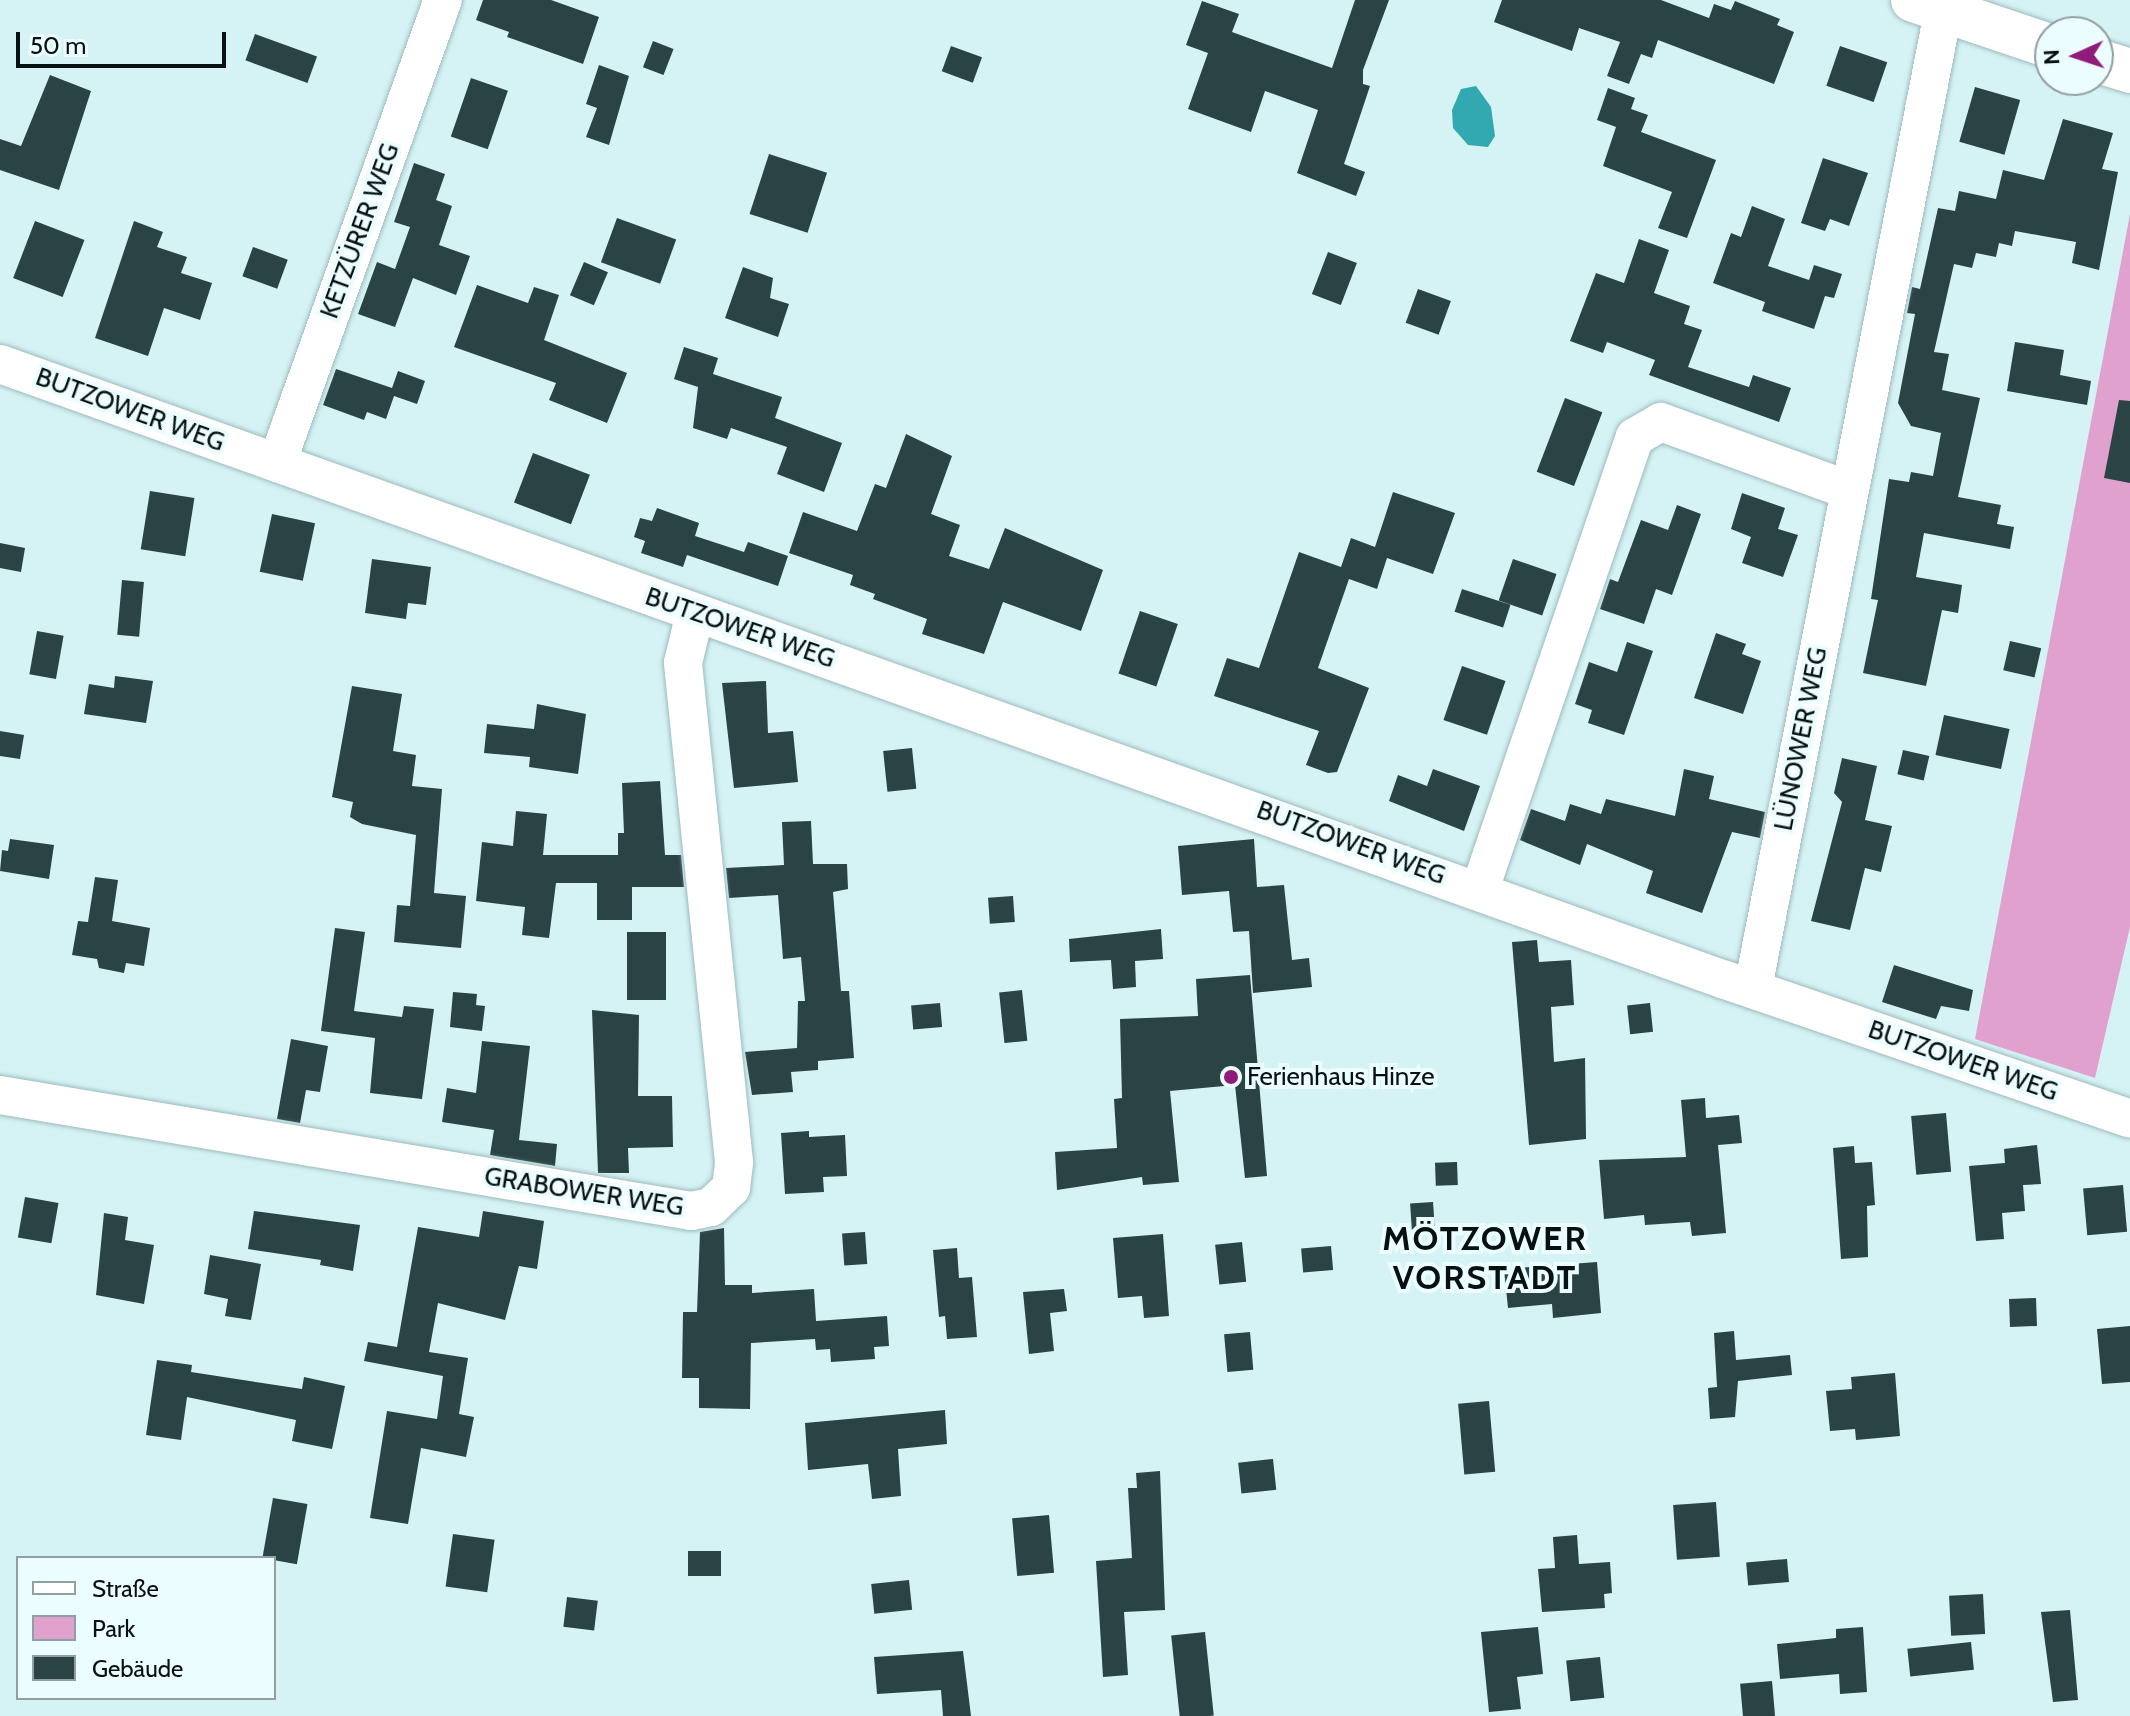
<!DOCTYPE html>
<meta charset="utf-8">
<style>
body{margin:0}
#map{position:relative;width:2130px;height:1716px;overflow:hidden;background:#d5f3f5;font-family:Cabin,sans-serif}
div>[style]{position:absolute}
[style*='--x']{left:calc(var(--x)*1px);top:calc(var(--y)*1px);width:calc(var(--w)*1px);rotate:calc(var(--a)*1deg)}
.green>*{inset:0;background:#e1a1ce}
.water>*{inset:0;background:#32a9b1}
.building>*{inset:0;background:#2a4345;transform-origin:0 0}
.roads{filter:drop-shadow(0 0 2px #9ebabc) drop-shadow(0 0 2px #9ebabc)}
.minor>*{height:38px;margin:-19px;padding:0 19px;transform-origin:19px;border-radius:19px;background:#fff}
.major>*{height:44px;margin:-22px;padding:0 22px;transform-origin:22px;border-radius:22px;background:#fff}
.dots>*{width:22px;height:22px;translate:-50% -50%;box-sizing:border-box;border:4px solid #ecfdff;border-radius:50%}
span{translate:-50% -50%;white-space:nowrap;text-align:center;line-height:1.15;-webkit-text-stroke:8px #ecfdff;paint-order:stroke}
.street-label{font-size:26px;color:#071111}
.poi-label{font-size:26px;color:#071111}
.left{translate:0 -50%;text-align:left}
.district-label{font-size:34px;color:#071111;font-weight:700;letter-spacing:2px}
.legend{position:absolute;left:16px;top:1556px;width:260px;height:144px;box-sizing:border-box;background:#ecfdff;border:2px solid #909fa0;margin:0;padding:10px 14px;list-style:none;font-size:24px;color:#071111}
.legend li{display:flex;align-items:center;gap:16px;height:40px}
.legend b{width:40px;border:2px solid #909fa0}
.north{position:absolute;left:2034px;top:16px;width:80px;height:80px;box-sizing:border-box;background:#ecfdff;border:2px solid #909fa0;border-radius:50%;rotate:267deg;font-size:22px;font-weight:700;line-height:32px;text-align:center;color:#071111}
.north::after{content:'';display:block;margin:auto;width:28px;height:36px;background:#911b7a;clip-path:polygon(50% 0,100% 100%,50% 72%,0 100%)}
.scale{position:absolute;left:16px;top:32px;width:210px;height:36px;box-sizing:border-box;border:4px solid #071111;border-top:0;padding-left:10px;font-size:24px;line-height:28px;white-space:nowrap;color:#071111;-webkit-text-stroke:6px #ecfdff;paint-order:stroke}
</style>
<div id="map">
<div class="green">
<div style="clip-path:polygon(2130px 214px,2130px 927px,2095px 1078px,1975px 1039px)"></div>
</div>
<div class="water">
<div style="clip-path:polygon(1476px 86px,1491px 107px,1495px 136px,1488px 147px,1468px 145px,1453px 128px,1452px 110px,1461px 89px)"></div>
</div>
<div class="building">
<div style="clip-path:polygon(483px 0,551px 0,599px 17px,583px 64px,507px 37px,509px 32px,476px 20px)"></div>
<div style="clip-path:polygon(1355px 0,1389px 0,1363px 70px,1363px 84px,1370px 86px,1344px 164px,1365px 172px,1356px 196px,1297px 173px,1318px 110px,1265px 91px,1251px 132px,1188px 109px,1208px 53px,1186px 45px,1202px 1px,1239px 14px,1232px 32px,1332px 68px)"></div>
<div style="clip-path:polygon(1502px 0,1661px 0,1709px 18px,1714px 4px,1731px 10px,1735px 1px,1780px 19px,1777px 25px,1794px 32px,1774px 84px,1658px 40px,1652px 58px,1641px 54px,1629px 84px,1607px 76px,1620px 42px,1579px 28px,1572px 51px,1494px 22px)"></div>
<div style="left:255px;top:34px;width:66px;height:28px;rotate:20deg"></div>
<div style="left:653px;top:41px;width:22px;height:28px;rotate:21deg"></div>
<div style="left:951px;top:46px;width:33px;height:27px;rotate:20deg"></div>
<div style="left:1840px;top:46px;width:50px;height:42px;rotate:19deg"></div>
<div style="clip-path:polygon(599px 65px,629px 76px,609px 145px,586px 137px,597px 108px,586px 104px)"></div>
<div style="clip-path:polygon(50px 75px,91px 91px,59px 190px,0 170px,0 139px,21px 146px)"></div>
<div style="left:471px;top:78px;width:39px;height:62px;rotate:19deg"></div>
<div style="left:1975px;top:87px;width:47px;height:57px;rotate:16deg"></div>
<div style="clip-path:polygon(1608px 88px,1635px 98px,1631px 109px,1648px 115px,1641px 132px,1716px 160px,1687px 238px,1658px 228px,1672px 192px,1603px 166px,1616px 127px,1597px 120px)"></div>
<div style="clip-path:polygon(2063px 119px,2113px 133px,2102px 169px,2118px 172px,2099px 270px,2072px 263px,2076px 242px,2015px 231px,2012px 246px,1999px 243px,1996px 257px,1976px 253px,1972px 268px,1954px 264px,1934px 352px,1949px 354px,1942px 390px,1980px 398px,1958px 497px,2001px 505px,1997px 524px,2014px 527px,2010px 549px,1924px 533px,1916px 577px,1962px 585px,1958px 613px,1942px 610px,1926px 686px,1863px 673px,1878px 600px,1871px 599px,1889px 479px,1909px 482px,1911px 472px,1933px 476px,1941px 433px,1911px 426px,1898px 403px,1915px 314px,1907px 313px,1912px 287px,1920px 289px,1938px 208px,1955px 211px,1959px 191px,1996px 199px,2003px 170px,2044px 180px)"></div>
<div style="left:769px;top:154px;width:61px;height:63px;rotate:18deg"></div>
<div style="clip-path:polygon(1823px 158px,1868px 173px,1849px 226px,1830px 219px,1825px 231px,1801px 223px)"></div>
<div style="clip-path:polygon(414px 163px,445px 174px,436px 200px,452px 206px,439px 245px,470px 256px,456px 295px,413px 278px,395px 327px,358px 314px,377px 262px,395px 269px,410px 227px,394px 222px)"></div>
<div style="clip-path:polygon(1752px 206px,1785px 219px,1768px 266px,1809px 280px,1814px 265px,1842px 274px,1834px 298px,1825px 296px,1814px 329px,1762px 311px,1765px 302px,1713px 283px,1731px 233px,1741px 237px)"></div>
<div style="left:617px;top:218px;width:63px;height:47px;rotate:20deg"></div>
<div style="left:35px;top:221px;width:53px;height:61px;rotate:21deg"></div>
<div style="clip-path:polygon(134px 221px,163px 232px,157px 247px,187px 257px,181px 273px,212px 283px,200px 320px,164px 308px,148px 356px,95px 338px)"></div>
<div style="clip-path:polygon(1639px 239px,1669px 250px,1654px 293px,1690px 306px,1684px 324px,1702px 330px,1688px 367px,1749px 387px,1753px 375px,1791px 388px,1779px 422px,1649px 375px,1655px 360px,1607px 342px,1603px 353px,1570px 341px,1596px 273px,1624px 283px)"></div>
<div style="left:253px;top:247px;width:37px;height:31px;rotate:20deg"></div>
<div style="left:1328px;top:252px;width:31px;height:45px;rotate:21deg"></div>
<div style="left:584px;top:262px;width:26px;height:36px;rotate:23deg"></div>
<div style="clip-path:polygon(743px 267px,773px 278px,770px 298px,789px 304px,778px 337px,725px 318px)"></div>
<div style="clip-path:polygon(477px 285px,528px 303px,534px 287px,559px 295px,544px 340px,627px 373px,607px 423px,549px 400px,556px 383px,454px 347px)"></div>
<div style="left:1418px;top:289px;width:35px;height:36px;rotate:20deg"></div>
<div style="clip-path:polygon(2015px 342px,2064px 350px,2060px 375px,2091px 381px,2087px 405px,2007px 391px)"></div>
<div style="clip-path:polygon(684px 347px,718px 358px,713px 374px,782px 397px,775px 418px,842px 443px,824px 492px,777px 474px,787px 447px,731px 428px,727px 439px,693px 428px,698px 387px,674px 379px)"></div>
<div style="clip-path:polygon(336px 369px,392px 388px,398px 371px,425px 381px,417px 404px,394px 396px,386px 419px,367px 412px,364px 420px,323px 405px)"></div>
<div style="left:1565px;top:398px;width:40px;height:79px;rotate:21deg"></div>
<div style="clip-path:polygon(2119px 400px,2130px 401px,2130px 483px,2104px 478px)"></div>
<div style="clip-path:polygon(906px 434px,952px 456px,931px 514px,960px 525px,949px 556px,989px 569px,1005px 528px,1103px 570px,1081px 631px,1003px 602px,984px 654px,922px 634px,927px 619px,873px 599px,875px 594px,850px 585px,853px 575px,789px 553px,803px 512px,857px 531px,875px 484px,886px 488px)"></div>
<div style="left:533px;top:453px;width:61px;height:53px;rotate:21deg"></div>
<div style="left:150px;top:491px;width:45px;height:59px;rotate:9deg"></div>
<div style="clip-path:polygon(1393px 492px,1455px 513px,1433px 574px,1387px 558px,1377px 589px,1349px 579px,1318px 668px,1369px 688px,1337px 772px,1328px 773px,1306px 765px,1319px 731px,1214px 696px,1227px 658px,1259px 668px,1299px 552px,1341px 567px,1351px 538px,1375px 547px)"></div>
<div style="clip-path:polygon(1742px 493px,1785px 508px,1778px 529px,1798px 535px,1783px 577px,1742px 563px,1751px 537px,1731px 529px)"></div>
<div style="clip-path:polygon(1677px 505px,1701px 514px,1672px 595px,1656px 589px,1644px 624px,1600px 609px,1610px 579px,1618px 582px,1641px 520px,1668px 530px)"></div>
<div style="clip-path:polygon(657px 508px,699px 523px,695px 536px,744px 552px,748px 542px,788px 556px,778px 586px,687px 555px,683px 567px,641px 553px,645px 541px,634px 537px,640px 518px,652px 521px)"></div>
<div style="left:272px;top:514px;width:44px;height:59px;rotate:12deg"></div>
<div style="clip-path:polygon(0 543px,25px 548px,21px 572px,0 568px)"></div>
<div style="clip-path:polygon(372px 559px,431px 567px,426px 605px,408px 603px,406px 619px,365px 613px)"></div>
<div style="left:1513px;top:559px;width:46px;height:44px;rotate:19deg"></div>
<div style="left:122px;top:580px;width:22px;height:55px;rotate:5deg"></div>
<div style="left:1462px;top:589px;width:51px;height:24px;rotate:18deg"></div>
<div style="left:1140px;top:611px;width:40px;height:66px;rotate:19deg"></div>
<div style="left:37px;top:631px;width:27px;height:44px;rotate:10deg"></div>
<div style="clip-path:polygon(1716px 633px,1746px 644px,1742px 654px,1761px 661px,1743px 714px,1694px 698px)"></div>
<div style="left:2010px;top:641px;width:32px;height:30px;rotate:13deg"></div>
<div style="clip-path:polygon(1627px 642px,1653px 651px,1624px 735px,1588px 723px,1592px 710px,1575px 704px,1589px 662px,1617px 672px)"></div>
<div style="left:1462px;top:666px;width:46px;height:57px;rotate:19deg"></div>
<div style="clip-path:polygon(115px 676px,153px 681px,146px 723px,84px 714px,89px 684px,114px 688px)"></div>
<div style="clip-path:polygon(766px 681px,768px 733px,793px 731px,798px 782px,734px 788px,722px 683px)"></div>
<div style="clip-path:polygon(352px 686px,402px 694px,393px 751px,416px 755px,412px 786px,442px 789px,434px 893px,466px 896px,461px 948px,394px 942px,397px 905px,410px 906px,416px 835px,362px 824px,350px 817px,353px 802px,332px 797px)"></div>
<div style="clip-path:polygon(537px 704px,586px 714px,578px 774px,529px 767px,530px 757px,484px 753px,487px 724px,534px 729px)"></div>
<div style="left:1944px;top:715px;width:67px;height:41px;rotate:12deg"></div>
<div style="clip-path:polygon(0 731px,24px 735px,20px 759px,0 756px)"></div>
<div style="left:912px;top:748px;width:41px;height:29px;rotate:84deg"></div>
<div style="left:1903px;top:750px;width:27px;height:25px;rotate:13deg"></div>
<div style="clip-path:polygon(1842px 758px,1877px 766px,1865px 820px,1892px 826px,1881px 872px,1865px 868px,1850px 930px,1811px 921px,1842px 802px,1834px 793px)"></div>
<div style="clip-path:polygon(1433px 769px,1480px 786px,1464px 831px,1389px 801px,1398px 775px,1427px 786px)"></div>
<div style="clip-path:polygon(1684px 769px,1714px 776px,1709px 799px,1765px 812px,1760px 838px,1732px 832px,1702px 913px,1646px 893px,1653px 871px,1587px 844px,1580px 865px,1520px 840px,1531px 809px,1565px 821px,1570px 804px,1601px 814px,1606px 799px,1675px 816px)"></div>
<div style="clip-path:polygon(660px 781px,665px 855px,681px 855px,684px 887px,632px 887px,632px 920px,597px 920px,597px 883px,556px 883px,549px 938px,522px 935px,525px 907px,476px 901px,482px 842px,513px 846px,516px 811px,547px 814px,543px 855px,618px 855px,618px 833px,624px 833px,622px 783px)"></div>
<div style="clip-path:polygon(811px 821px,813px 864px,847px 864px,848px 889px,833px 892px,841px 991px,849px 991px,854px 1058px,818px 1061px,818px 1070px,791px 1072px,793px 1092px,752px 1095px,745px 1052px,797px 1048px,798px 1001px,805px 1001px,801px 957px,783px 959px,778px 895px,729px 898px,726px 868px,784px 865px,782px 822px)"></div>
<div style="clip-path:polygon(10px 839px,54px 845px,49px 879px,0 871px,2px 850px,8px 851px)"></div>
<div style="clip-path:polygon(1254px 839px,1257px 887px,1284px 885px,1292px 960px,1309px 958px,1312px 987px,1253px 993px,1249px 931px,1233px 932px,1229px 891px,1182px 895px,1178px 846px)"></div>
<div style="clip-path:polygon(95px 877px,118px 880px,112px 921px,150px 928px,144px 966px,126px 963px,124px 973px,99px 968px,97px 959px,72px 955px,78px 921px,88px 922px)"></div>
<div style="left:1013px;top:896px;width:26px;height:25px;rotate:86deg"></div>
<div style="clip-path:polygon(335px 928px,365px 932px,354px 1011px,402px 1017px,404px 1006px,434px 1009px,422px 1099px,370px 1093px,375px 1038px,321px 1031px)"></div>
<div style="clip-path:polygon(1161px 929px,1163px 959px,1135px 961px,1136px 987px,1113px 989px,1111px 960px,1070px 962px,1069px 939px)"></div>
<div style="left:627px;top:932px;width:39px;height:68px"></div>
<div style="clip-path:polygon(1537px 940px,1539px 962px,1571px 960px,1574px 1005px,1551px 1007px,1554px 1062px,1585px 1058px,1586px 1139px,1529px 1145px,1512px 942px)"></div>
<div style="clip-path:polygon(1894px 965px,1973px 990px,1969px 1011px,1941px 1006px,1936px 1019px,1882px 1002px)"></div>
<div style="clip-path:polygon(1250px 975px,1267px 1176px,1245px 1178px,1235px 1085px,1170px 1091px,1179px 1182px,1143px 1185px,1142px 1177px,1057px 1190px,1055px 1152px,1117px 1148px,1114px 1099px,1122px 1098px,1120px 1019px,1198px 1016px,1196px 979px)"></div>
<div style="left:1022px;top:990px;width:51px;height:23px;rotate:84deg"></div>
<div style="clip-path:polygon(453px 992px,477px 994px,476px 1005px,485px 1006px,482px 1031px,450px 1027px)"></div>
<div style="left:940px;top:1003px;width:24px;height:29px;rotate:85deg"></div>
<div style="left:1650px;top:1003px;width:29px;height:23px;rotate:84deg"></div>
<div style="clip-path:polygon(592px 1010px,639px 1015px,638px 1096px,672px 1096px,673px 1147px,628px 1148px,629px 1173px,598px 1173px)"></div>
<div style="clip-path:polygon(291px 1039px,328px 1046px,320px 1092px,306px 1090px,300px 1123px,277px 1119px)"></div>
<div style="clip-path:polygon(482px 1041px,530px 1046px,519px 1140px,557px 1144px,555px 1166px,490px 1155px,494px 1130px,442px 1122px,447px 1088px,476px 1093px)"></div>
<div style="clip-path:polygon(1705px 1098px,1706px 1118px,1739px 1115px,1742px 1143px,1718px 1145px,1726px 1233px,1692px 1236px,1690px 1222px,1645px 1225px,1644px 1215px,1604px 1219px,1599px 1160px,1686px 1157px,1681px 1100px)"></div>
<div style="left:1946px;top:1113px;width:59px;height:35px;rotate:85deg"></div>
<div style="clip-path:polygon(809px 1131px,809px 1137px,845px 1135px,847px 1176px,823px 1177px,824px 1192px,785px 1194px,781px 1133px)"></div>
<div style="clip-path:polygon(2037px 1145px,2041px 1184px,2023px 1185px,2025px 1211px,2002px 1213px,2004px 1239px,1976px 1241px,1969px 1166px,2005px 1163px,2004px 1149px)"></div>
<div style="clip-path:polygon(1854px 1146px,1855px 1163px,1872px 1162px,1875px 1205px,1867px 1206px,1868px 1257px,1841px 1259px,1833px 1148px)"></div>
<div style="left:1457px;top:1162px;width:23px;height:22px;rotate:88deg"></div>
<div style="left:2123px;top:1185px;width:47px;height:40px;rotate:85deg"></div>
<div style="left:25px;top:1197px;width:34px;height:41px;rotate:10deg"></div>
<div style="left:1433px;top:1202px;width:26px;height:23px;rotate:86deg"></div>
<div style="clip-path:polygon(254px 1211px,360px 1225px,353px 1271px,320px 1265px,321px 1260px,248px 1249px)"></div>
<div style="clip-path:polygon(483px 1211px,544px 1221px,537px 1269px,519px 1266px,505px 1320px,438px 1303px,429px 1352px,468px 1358px,459px 1414px,474px 1417px,466px 1457px,421px 1448px,408px 1524px,370px 1518px,387px 1411px,437px 1419px,443px 1376px,364px 1361px,368px 1342px,397px 1347px,418px 1227px,479px 1237px)"></div>
<div style="clip-path:polygon(104px 1213px,128px 1217px,125px 1240px,154px 1245px,144px 1304px,96px 1295px)"></div>
<div style="clip-path:polygon(724px 1228px,725px 1285px,752px 1285px,752px 1293px,814px 1289px,816px 1321px,887px 1316px,889px 1346px,874px 1347px,875px 1359px,831px 1362px,830px 1349px,816px 1350px,815px 1339px,751px 1343px,750px 1409px,699px 1408px,699px 1378px,682px 1378px,683px 1312px,697px 1312px,700px 1232px)"></div>
<div style="left:865px;top:1232px;width:32px;height:23px;rotate:86deg"></div>
<div style="clip-path:polygon(1163px 1234px,1169px 1316px,1144px 1318px,1142px 1296px,1118px 1298px,1113px 1238px)"></div>
<div style="left:1242px;top:1242px;width:40px;height:27px;rotate:84deg"></div>
<div style="left:1331px;top:1246px;width:24px;height:30px;rotate:85deg"></div>
<div style="clip-path:polygon(957px 1248px,959px 1278px,972px 1277px,977px 1337px,947px 1339px,945px 1316px,939px 1317px,933px 1250px)"></div>
<div style="clip-path:polygon(210px 1255px,261px 1264px,251px 1320px,225px 1316px,228px 1299px,204px 1294px)"></div>
<div style="clip-path:polygon(1597px 1262px,1601px 1313px,1553px 1318px,1552px 1304px,1508px 1308px,1504px 1269px)"></div>
<div style="clip-path:polygon(1064px 1289px,1067px 1311px,1050px 1313px,1054px 1351px,1029px 1354px,1023px 1292px)"></div>
<div style="left:2036px;top:1298px;width:28px;height:27px;rotate:88deg"></div>
<div style="clip-path:polygon(2130px 1326px,2130px 1382px,2102px 1384px,2097px 1329px)"></div>
<div style="clip-path:polygon(1734px 1331px,1736px 1360px,1790px 1355px,1792px 1375px,1738px 1381px,1735px 1417px,1710px 1419px,1708px 1388px,1717px 1387px,1714px 1333px)"></div>
<div style="left:1250px;top:1332px;width:38px;height:26px;rotate:85deg"></div>
<div style="clip-path:polygon(157px 1360px,192px 1365px,191px 1372px,302px 1389px,304px 1377px,345px 1386px,332px 1449px,292px 1441px,296px 1420px,187px 1397px,181px 1440px,146px 1435px)"></div>
<div style="clip-path:polygon(1895px 1373px,1900px 1436px,1856px 1440px,1855px 1429px,1830px 1431px,1826px 1391px,1852px 1389px,1851px 1377px)"></div>
<div style="left:1489px;top:1401px;width:71px;height:31px;rotate:85deg"></div>
<div style="clip-path:polygon(945px 1410px,947px 1444px,898px 1449px,901px 1496px,872px 1499px,868px 1464px,808px 1470px,805px 1423px)"></div>
<div style="left:1273px;top:1459px;width:31px;height:35px;rotate:84deg"></div>
<div style="clip-path:polygon(1160px 1471px,1165px 1610px,1124px 1612px,1128px 1675px,1103px 1677px,1096px 1561px,1132px 1558px,1128px 1488px,1137px 1488px,1136px 1473px)"></div>
<div style="left:273px;top:1498px;width:35px;height:61px;rotate:10deg"></div>
<div style="left:1716px;top:1502px;width:55px;height:43px;rotate:86deg"></div>
<div style="left:1049px;top:1515px;width:58px;height:37px;rotate:85deg"></div>
<div style="left:453px;top:1534px;width:42px;height:53px;rotate:8deg"></div>
<div style="clip-path:polygon(1577px 1535px,1579px 1564px,1610px 1562px,1612px 1593px,1604px 1594px,1605px 1608px,1542px 1612px,1538px 1569px,1555px 1568px,1553px 1537px)"></div>
<div style="left:688px;top:1551px;width:33px;height:25px"></div>
<div style="left:1787px;top:1559px;width:23px;height:41px;rotate:85deg"></div>
<div style="left:909px;top:1580px;width:30px;height:38px;rotate:84deg"></div>
<div style="left:1983px;top:1594px;width:40px;height:34px;rotate:87deg"></div>
<div style="left:567px;top:1597px;width:31px;height:30px;rotate:7deg"></div>
<div style="clip-path:polygon(2070px 1610px,2078px 1700px,2053px 1702px,2041px 1612px)"></div>
<div style="clip-path:polygon(1538px 1627px,1543px 1674px,1517px 1677px,1521px 1709px,1489px 1712px,1481px 1632px)"></div>
<div style="clip-path:polygon(1863px 1627px,1867px 1692px,1840px 1694px,1839px 1674px,1780px 1679px,1777px 1644px,1836px 1638px,1836px 1629px)"></div>
<div style="left:1205px;top:1632px;width:84px;height:34px;rotate:84deg"></div>
<div style="left:1971px;top:1642px;width:28px;height:64px;rotate:84deg"></div>
<div style="clip-path:polygon(963px 1651px,971px 1716px,943px 1716px,941px 1690px,877px 1694px,874px 1657px)"></div>
<div style="left:1600px;top:1657px;width:41px;height:34px;rotate:84deg"></div>
<div style="left:1772px;top:1681px;width:35px;height:32px;rotate:85deg"></div>
</div>
<div class="roads">
<div class="minor">
<div style="--x:0;--y:364;--w:1832;--a:19.65"></div>
<div style="--x:1725;--y:980;--w:428;--a:18.9"></div>
<div style="--x:277;--y:463;--w:492;--a:-70.3"></div>
<div style="--x:1480;--y:889;--w:478;--a:-71.1"></div>
<div style="--x:1635;--y:437;--w:30;--a:-30"></div>
<div style="--x:1661;--y:422;--w:200;--a:19.9"></div>
<div style="--x:1753;--y:988;--w:994;--a:-78.98"></div>
<div style="--x:0;--y:1095;--w:701;--a:9.53"></div>
<div style="--x:691;--y:1211;--w:20;--a:-11"></div>
<div style="--x:711;--y:1207;--w:28;--a:-44"></div>
<div style="--x:731;--y:1188;--w:26;--a:-83"></div>
<div style="--x:734;--y:1162;--w:502;--a:-95.84"></div>
<div style="--x:683;--y:663;--w:51;--a:-76.5"></div>
</div>
<div class="major">
<div style="--x:1913;--y:0;--w:145;--a:18.6"></div>
<div style="--x:2098;--y:61;--w:34;--a:17"></div>
</div>
</div>
<div class="dots">
<div style="left:1231px;top:1077px;background:#911b7a"></div>
</div>
<div class="street-label">
<span style="left:360px;top:231px;rotate:-70deg">KETZÜRER WEG</span>
<span style="left:130px;top:410px;rotate:20deg">BUTZOWER WEG</span>
<span style="left:740px;top:628px;rotate:19deg">BUTZOWER WEG</span>
<span style="left:1801px;top:739px;rotate:-79deg">LÜNOWER WEG</span>
<span style="left:1351px;top:843px;rotate:20deg">BUTZOWER WEG</span>
<span style="left:1963px;top:1061px;rotate:19deg">BUTZOWER WEG</span>
<span style="left:584px;top:1192px;rotate:9deg">GRABOWER WEG</span>
</div>
<div class="poi-label">
<span class="left" style="left:1247px;top:1077px">Ferienhaus Hinze</span>
</div>
<div class="district-label">
<span style="left:1485px;top:1258px">MÖTZOWER<br>VORSTADT</span>
</div>
<ul class="legend">
<li><b style="height:10px;background:#fff"></b>Straße</li>
<li><b style="height:22px;background:#e1a1ce"></b>Park</li>
<li><b style="height:22px;background:#2a4345"></b>Gebäude</li>
</ul>
<div class="north">N</div>
<div class="scale">50 m</div>
</div>
